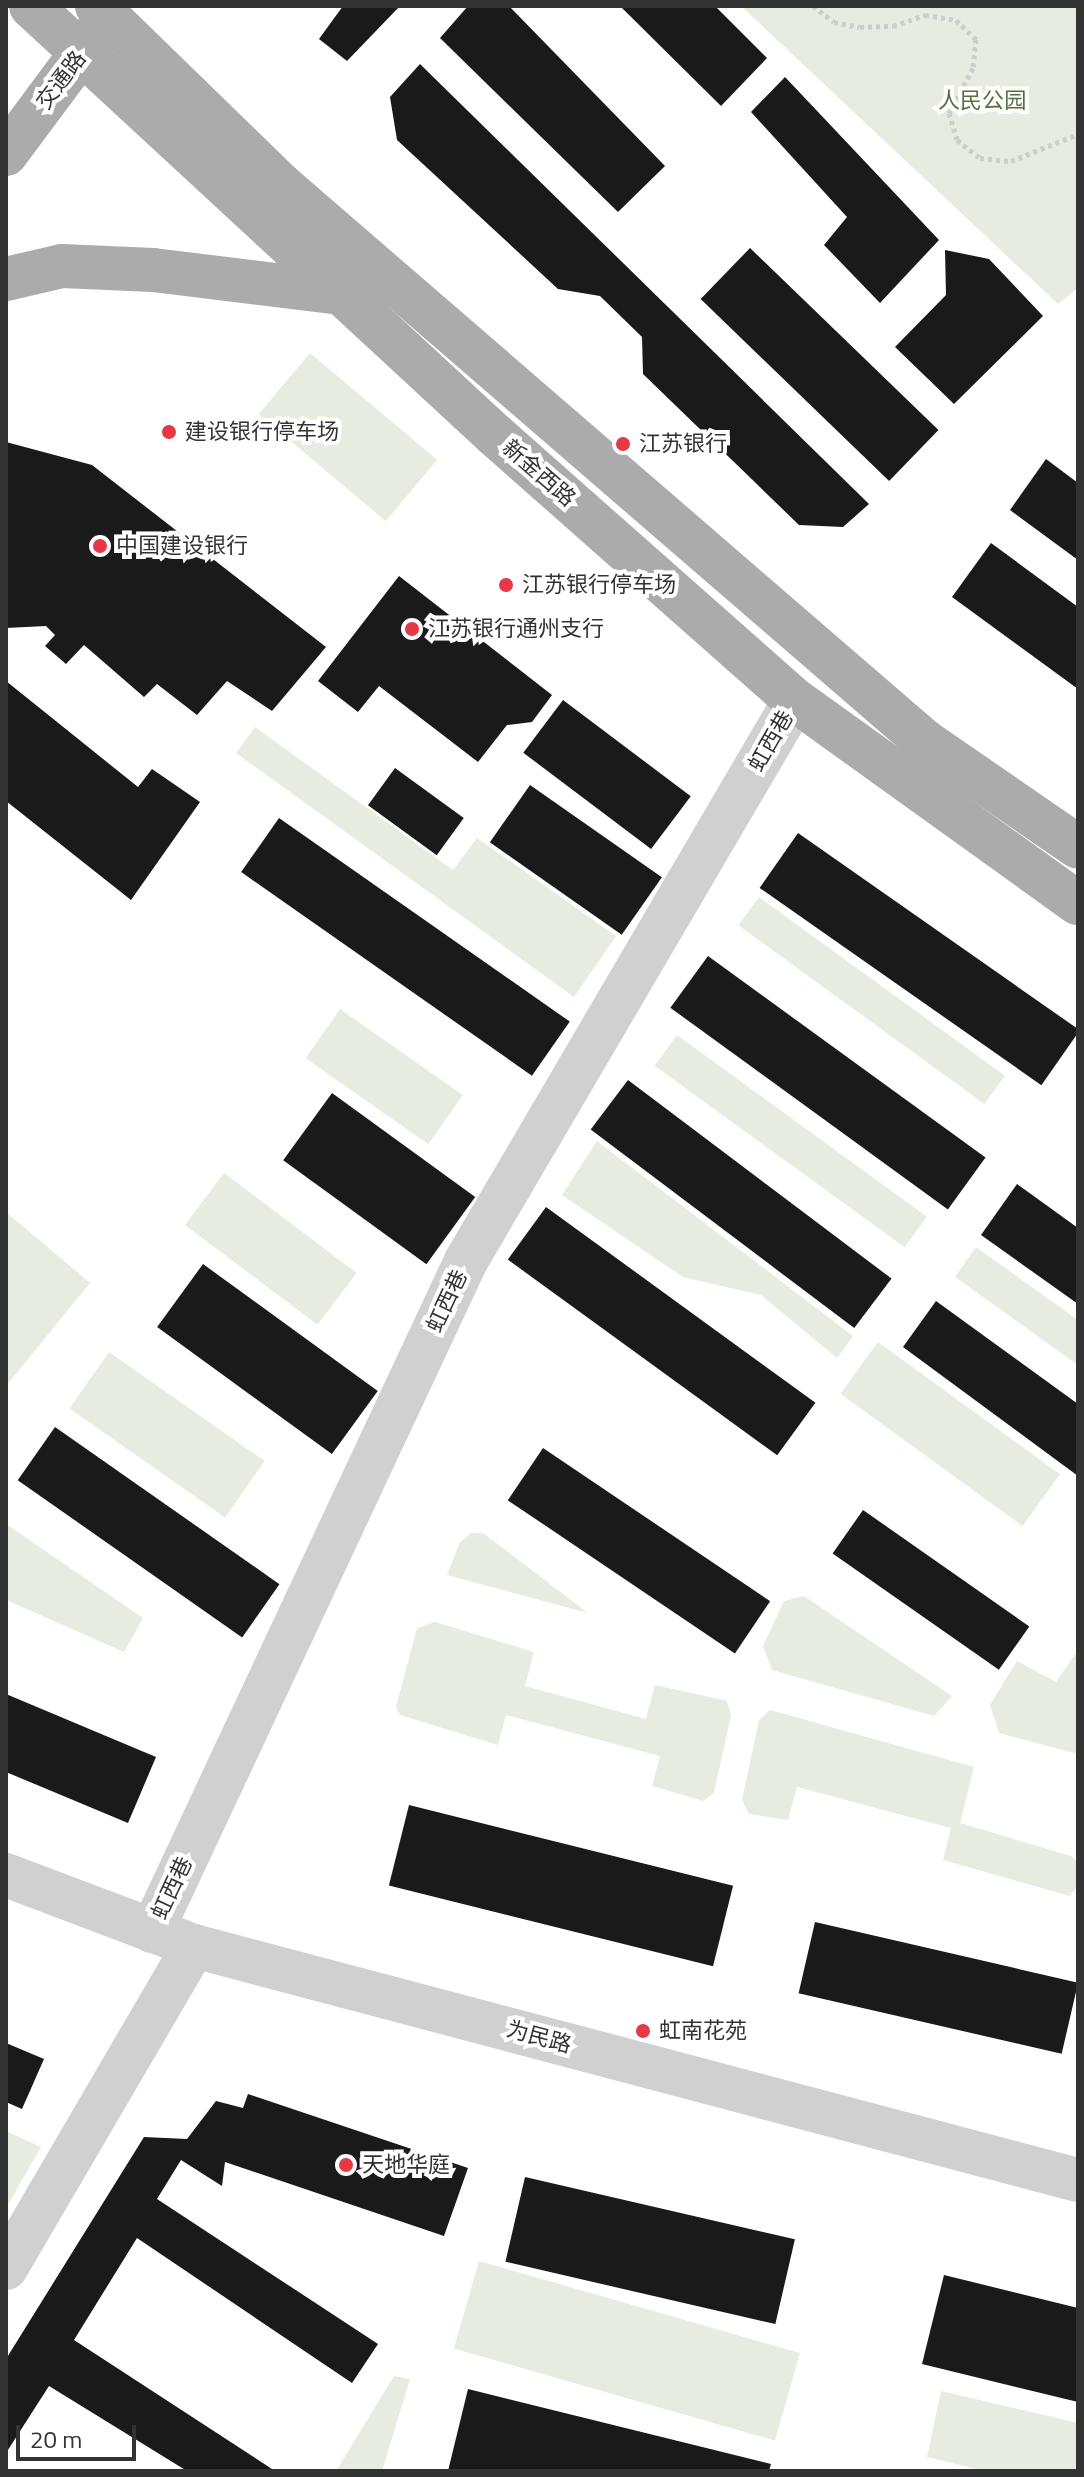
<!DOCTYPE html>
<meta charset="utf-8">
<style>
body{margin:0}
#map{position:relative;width:1084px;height:2477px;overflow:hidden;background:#fff;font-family:"Titillium Web","Noto Sans SC",sans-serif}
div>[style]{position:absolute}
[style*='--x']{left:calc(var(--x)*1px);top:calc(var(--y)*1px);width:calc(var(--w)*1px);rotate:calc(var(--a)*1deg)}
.green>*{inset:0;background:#e6ecdf;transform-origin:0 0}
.building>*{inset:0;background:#1a1a1a;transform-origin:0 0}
.path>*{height:5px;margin-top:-2.5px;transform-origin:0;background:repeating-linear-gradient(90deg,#cdcdcd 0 4px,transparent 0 8px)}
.minor>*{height:44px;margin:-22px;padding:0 22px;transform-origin:22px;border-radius:22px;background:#d0d0d0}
.major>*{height:44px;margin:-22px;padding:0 22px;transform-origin:22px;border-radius:22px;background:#ababab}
.dots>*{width:22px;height:22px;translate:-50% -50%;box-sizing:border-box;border:4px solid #fff;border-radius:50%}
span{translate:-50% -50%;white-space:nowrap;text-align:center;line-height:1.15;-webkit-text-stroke:8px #fff;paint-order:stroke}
.street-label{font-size:22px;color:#333}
.park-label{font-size:22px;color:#56703f}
.poi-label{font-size:22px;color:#333}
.left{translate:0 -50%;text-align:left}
.frame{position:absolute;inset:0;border:8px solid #333;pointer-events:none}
.scale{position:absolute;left:16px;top:2425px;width:120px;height:36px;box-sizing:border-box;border:4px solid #333;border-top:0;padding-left:10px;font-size:24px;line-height:28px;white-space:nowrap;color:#333;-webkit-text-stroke:6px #fff;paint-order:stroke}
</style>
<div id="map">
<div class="green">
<div style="clip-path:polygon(741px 6px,1078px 6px,1078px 288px,1058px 304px)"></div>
<div style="left:310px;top:353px;width:166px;height:80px;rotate:40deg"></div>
<div style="clip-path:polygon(255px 727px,453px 870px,477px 838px,616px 936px,574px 997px,236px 753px)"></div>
<div style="left:759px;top:897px;width:304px;height:35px;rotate:36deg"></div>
<div style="left:340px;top:1009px;width:150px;height:60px;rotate:35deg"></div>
<div style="left:677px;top:1035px;width:309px;height:38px;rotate:36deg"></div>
<div style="clip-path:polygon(597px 1141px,853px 1336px,837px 1358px,761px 1295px,683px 1277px,562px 1195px)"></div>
<div style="left:224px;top:1173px;width:166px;height:65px;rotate:37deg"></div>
<div style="clip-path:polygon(6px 1212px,90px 1283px,6px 1386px)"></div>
<div style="clip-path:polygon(976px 1247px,1078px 1320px,1078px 1365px,955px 1277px)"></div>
<div style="left:878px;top:1342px;width:225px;height:64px;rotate:36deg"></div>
<div style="left:109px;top:1352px;width:190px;height:69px;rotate:35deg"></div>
<div style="clip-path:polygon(6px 1524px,143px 1618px,124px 1652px,6px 1600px)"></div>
<div style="clip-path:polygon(471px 1533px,483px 1533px,588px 1613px,447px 1575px,460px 1542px)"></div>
<div style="clip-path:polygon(804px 1596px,952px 1696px,934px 1716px,772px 1670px,763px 1646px,784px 1601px)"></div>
<div style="clip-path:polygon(435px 1622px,534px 1652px,525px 1686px,646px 1719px,655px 1685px,727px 1701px,731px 1715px,714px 1793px,703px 1801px,652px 1786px,660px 1756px,506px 1715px,498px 1745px,400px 1715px,396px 1707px,417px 1628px)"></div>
<div style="clip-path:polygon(1078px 1650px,1078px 1754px,999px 1733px,990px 1705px,1017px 1661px,1056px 1682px)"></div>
<div style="clip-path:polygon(770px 1710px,974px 1767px,960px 1823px,1071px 1856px,1078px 1862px,1078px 1885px,1070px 1896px,943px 1860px,951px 1828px,797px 1787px,788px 1820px,749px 1814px,742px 1800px,759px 1720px)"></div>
<div style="clip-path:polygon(6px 2131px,41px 2147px,6px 2208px)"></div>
<div style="left:479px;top:2261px;width:334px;height:91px;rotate:16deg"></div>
<div style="clip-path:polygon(394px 2376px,410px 2379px,382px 2471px,336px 2471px)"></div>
<div style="clip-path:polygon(941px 2391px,1078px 2423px,1078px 2471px,984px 2471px,927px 2457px)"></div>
</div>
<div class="building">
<div style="clip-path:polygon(343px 6px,400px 6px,347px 61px,319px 39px)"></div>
<div style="clip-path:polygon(468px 6px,509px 6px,665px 166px,618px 212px,440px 38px)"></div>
<div style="clip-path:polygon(620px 6px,715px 6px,767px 58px,721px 106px)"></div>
<div style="clip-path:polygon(420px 64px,869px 504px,843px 527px,799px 525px,643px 374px,642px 337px,600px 296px,558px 289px,397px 140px,390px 97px)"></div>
<div style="clip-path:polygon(785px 77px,939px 240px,880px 303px,824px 245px,847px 217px,751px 112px)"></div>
<div style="left:750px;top:248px;width:262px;height:71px;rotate:44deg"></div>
<div style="clip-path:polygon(945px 250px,989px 259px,1043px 316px,954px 404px,895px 347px,946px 295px)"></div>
<div style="clip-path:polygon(6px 442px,92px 465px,326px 647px,272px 711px,227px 681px,197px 715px,157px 684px,144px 697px,84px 645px,66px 664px,45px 646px,55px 635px,46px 626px,6px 628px)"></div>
<div style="clip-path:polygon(1046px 459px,1078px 483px,1078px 560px,1010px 510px)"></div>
<div style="clip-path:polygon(991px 543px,1078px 607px,1078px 689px,952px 597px)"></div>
<div style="clip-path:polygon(399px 576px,552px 695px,532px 722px,507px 725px,478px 762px,379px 686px,358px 712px,318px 681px)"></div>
<div style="clip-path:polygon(6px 681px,138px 787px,152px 769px,200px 802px,131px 900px,6px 801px)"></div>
<div style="left:563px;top:700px;width:160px;height:66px;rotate:37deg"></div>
<div style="left:395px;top:768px;width:85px;height:46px;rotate:36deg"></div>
<div style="left:530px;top:785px;width:161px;height:70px;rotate:35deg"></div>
<div style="left:279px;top:818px;width:355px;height:66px;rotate:35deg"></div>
<div style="left:798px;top:833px;width:344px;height:67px;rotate:35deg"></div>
<div style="left:708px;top:956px;width:343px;height:64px;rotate:36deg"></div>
<div style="left:628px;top:1080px;width:330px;height:62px;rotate:37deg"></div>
<div style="left:332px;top:1093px;width:177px;height:83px;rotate:36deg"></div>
<div style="clip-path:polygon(1017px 1184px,1078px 1228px,1078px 1304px,981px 1235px)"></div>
<div style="left:546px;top:1207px;width:333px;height:65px;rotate:36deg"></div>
<div style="left:203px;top:1264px;width:216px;height:78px;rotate:36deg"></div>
<div style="clip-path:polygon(936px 1301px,1078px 1404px,1078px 1476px,903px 1347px)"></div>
<div style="left:55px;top:1427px;width:274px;height:65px;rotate:35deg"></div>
<div style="left:543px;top:1448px;width:274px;height:63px;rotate:34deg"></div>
<div style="left:863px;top:1510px;width:203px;height:53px;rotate:35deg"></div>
<div style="clip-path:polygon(6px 1694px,156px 1757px,128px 1823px,6px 1772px)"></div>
<div style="left:409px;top:1805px;width:334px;height:83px;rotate:14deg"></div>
<div style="left:815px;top:1922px;width:270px;height:73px;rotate:13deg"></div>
<div style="clip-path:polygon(6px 2043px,44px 2059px,22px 2109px,6px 2102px)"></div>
<div style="clip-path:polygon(248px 2094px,468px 2168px,444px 2236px,225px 2162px,222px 2186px,181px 2160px,157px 2199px,378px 2344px,352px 2383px,137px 2238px,74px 2340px,275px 2471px,187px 2471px,49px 2386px,6px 2453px,6px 2359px,144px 2137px,187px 2139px,216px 2101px,243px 2108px)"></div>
<div style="left:525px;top:2177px;width:277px;height:87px;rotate:13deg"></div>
<div style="clip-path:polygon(944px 2275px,1078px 2308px,1078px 2402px,922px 2364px)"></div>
<div style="clip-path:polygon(468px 2389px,771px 2464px,769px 2471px,448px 2471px)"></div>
</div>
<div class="path">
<div style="--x:813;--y:6;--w:26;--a:37"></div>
<div style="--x:834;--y:22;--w:26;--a:11"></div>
<div style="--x:860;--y:27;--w:33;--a:-2"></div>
<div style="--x:893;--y:26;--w:34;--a:-19"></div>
<div style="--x:925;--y:15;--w:31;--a:9"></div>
<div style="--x:956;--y:20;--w:28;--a:44"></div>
<div style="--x:976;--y:39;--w:29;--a:96"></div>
<div style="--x:973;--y:68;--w:51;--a:118.1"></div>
<div style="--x:949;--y:113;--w:28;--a:73"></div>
<div style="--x:957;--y:140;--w:29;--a:38"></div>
<div style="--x:980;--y:158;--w:31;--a:6"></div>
<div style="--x:1011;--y:161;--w:72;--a:-21.9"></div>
</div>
<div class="minor">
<div style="--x:6;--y:1875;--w:201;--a:20.7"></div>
<div style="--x:194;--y:1946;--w:914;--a:14.83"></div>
<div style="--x:152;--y:1931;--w:740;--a:-64.89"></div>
<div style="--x:466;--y:1261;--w:650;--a:-59.61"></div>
<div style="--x:6;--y:2268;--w:373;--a:-59.7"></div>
</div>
<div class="major">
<div style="--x:31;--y:6;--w:632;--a:42.76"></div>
<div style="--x:495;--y:435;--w:400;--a:41.5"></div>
<div style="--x:795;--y:700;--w:348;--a:35.7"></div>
<div style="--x:97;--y:6;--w:257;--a:44.2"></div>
<div style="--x:281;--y:185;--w:849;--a:40.84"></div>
<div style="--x:923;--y:740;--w:188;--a:34.6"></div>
<div style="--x:6;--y:154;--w:151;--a:-53.4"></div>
<div style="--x:6;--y:279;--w:57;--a:-13.1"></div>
<div style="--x:62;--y:266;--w:91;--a:2.5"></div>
<div style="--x:153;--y:270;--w:189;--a:7"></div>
</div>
<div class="dots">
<div style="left:169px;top:432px;background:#e63946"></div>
<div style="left:623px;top:444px;background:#e63946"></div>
<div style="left:100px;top:546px;background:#e63946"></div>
<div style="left:506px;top:585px;background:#e63946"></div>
<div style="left:412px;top:629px;background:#e63946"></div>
<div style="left:643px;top:2031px;background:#e63946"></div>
<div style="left:346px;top:2165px;background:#e63946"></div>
</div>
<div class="street-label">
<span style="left:61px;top:80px;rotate:-53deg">交通路</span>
<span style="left:539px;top:473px;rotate:41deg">新金西路</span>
<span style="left:771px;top:741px;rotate:-60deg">虹西巷</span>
<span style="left:447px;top:1301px;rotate:-65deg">虹西巷</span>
<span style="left:172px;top:1888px;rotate:-65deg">虹西巷</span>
<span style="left:539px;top:2037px;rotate:15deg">为民路</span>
</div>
<div class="park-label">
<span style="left:982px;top:101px">人民公园</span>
</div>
<div class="poi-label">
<span class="left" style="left:185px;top:432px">建设银行停车场</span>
<span class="left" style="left:639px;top:444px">江苏银行</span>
<span class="left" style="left:116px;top:546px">中国建设银行</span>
<span class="left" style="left:522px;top:585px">江苏银行停车场</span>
<span class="left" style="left:428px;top:629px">江苏银行通州支行</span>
<span class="left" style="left:659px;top:2031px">虹南花苑</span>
<span class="left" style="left:362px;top:2165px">天地华庭</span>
</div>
<div class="frame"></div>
<div class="scale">20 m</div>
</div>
